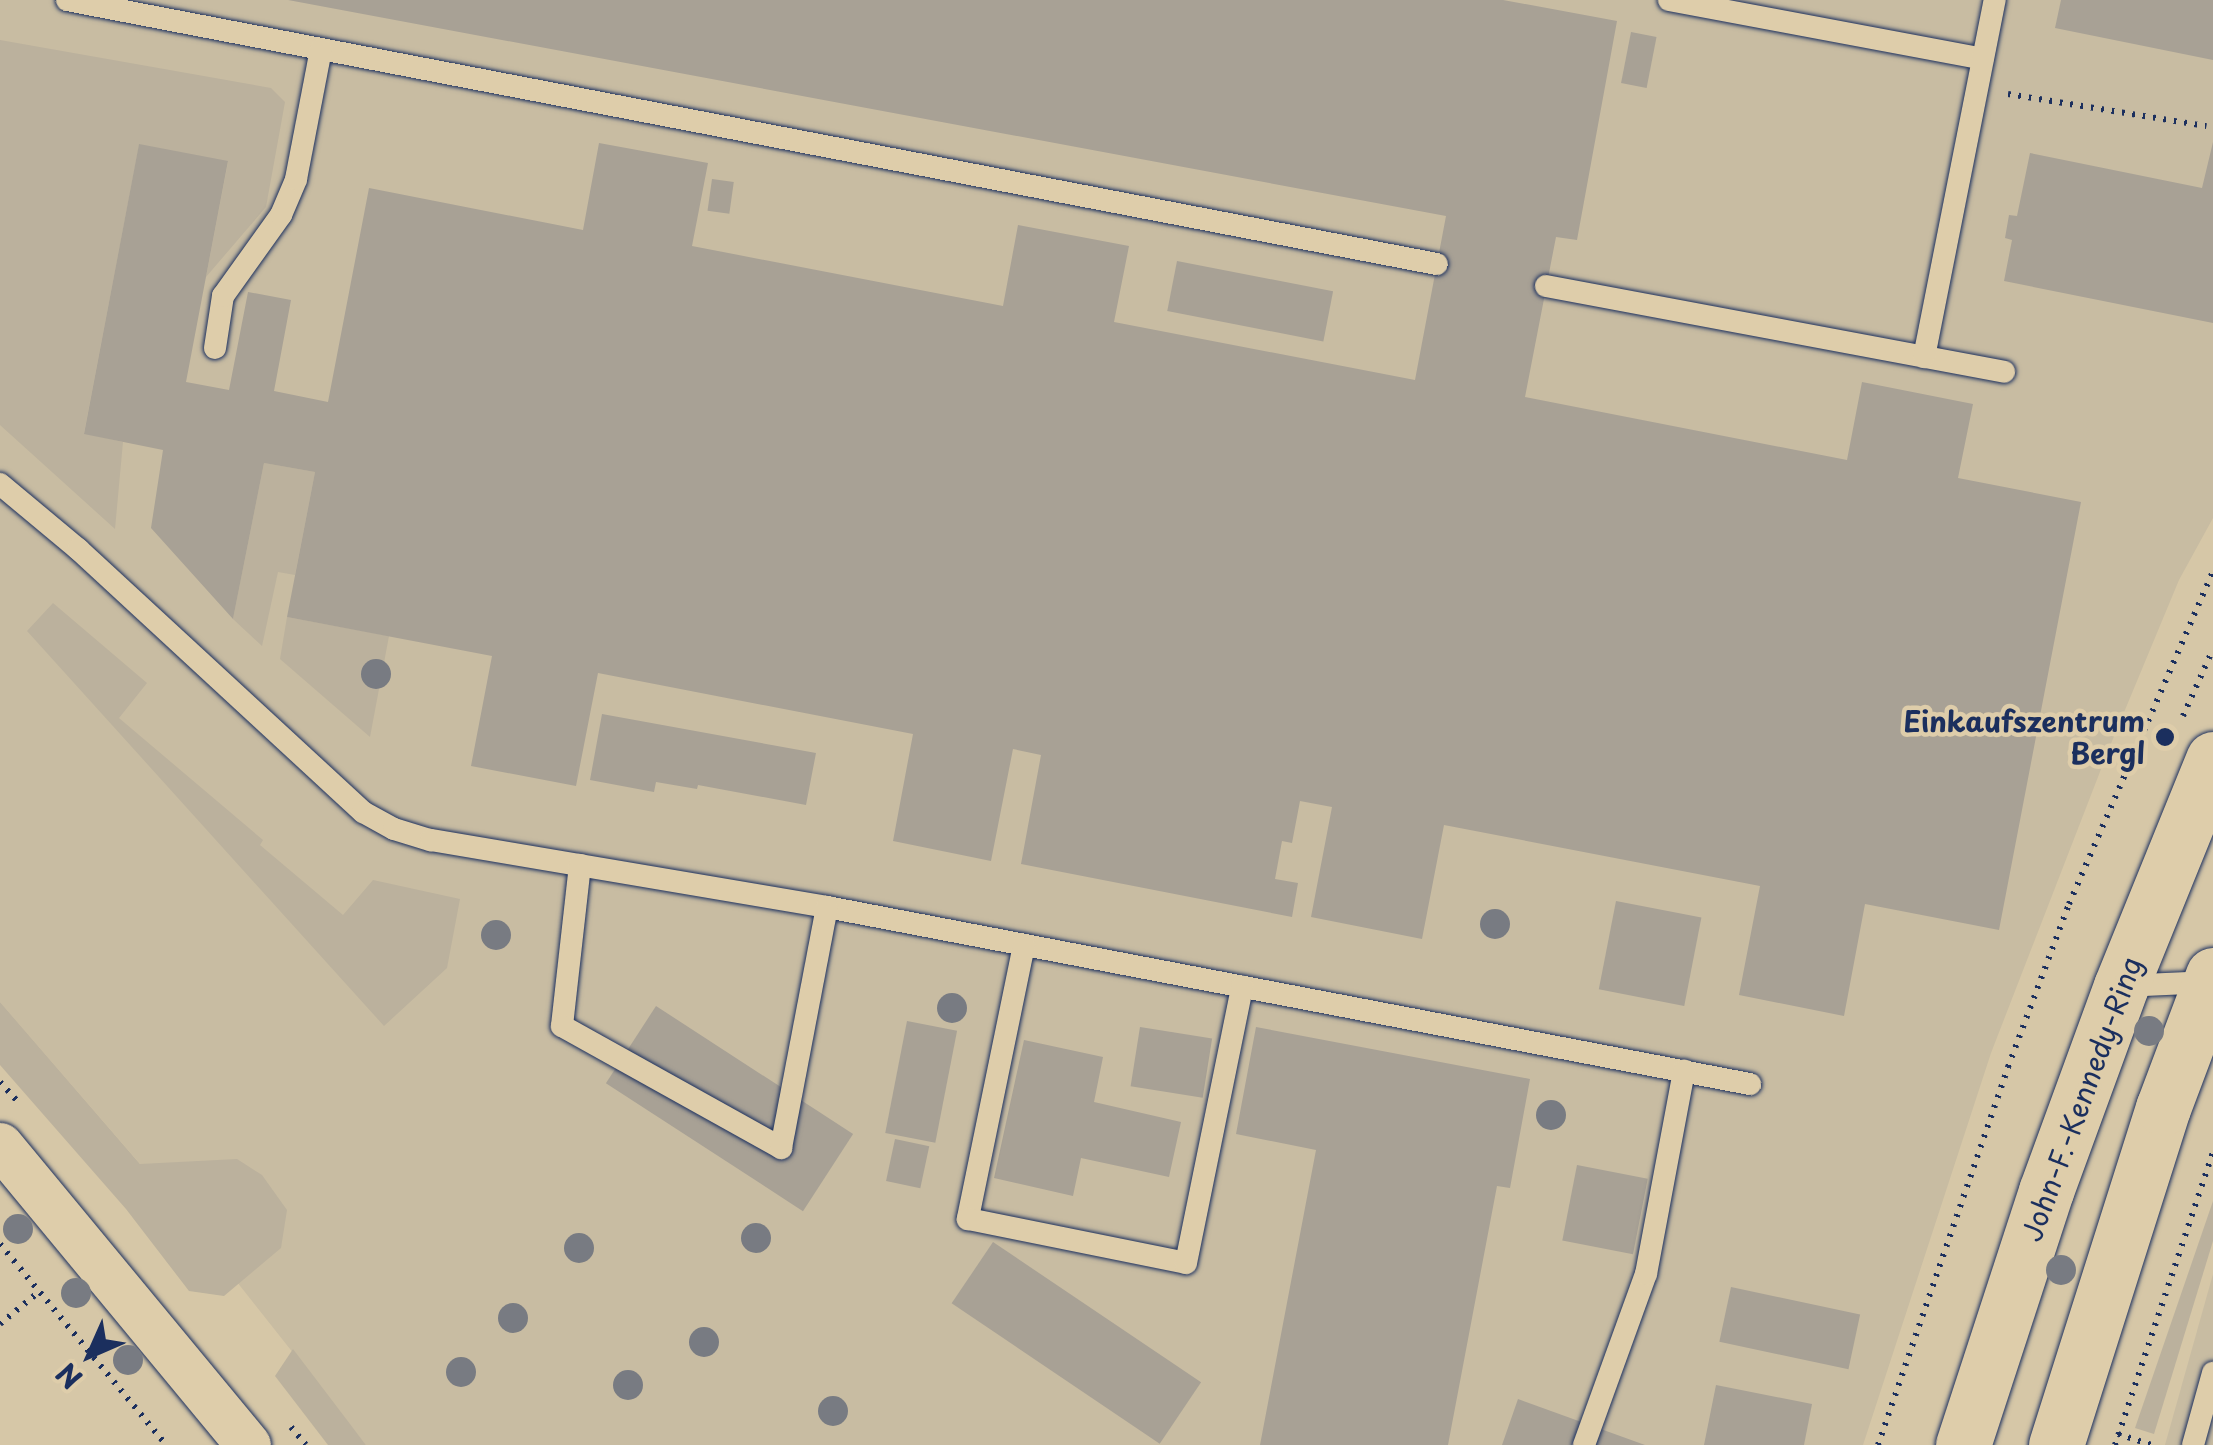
<!DOCTYPE html>
<style>
body{margin:0}
#map{position:relative;width:2213px;height:1445px;overflow:hidden;background:#d6c7a7;font-family:"Playpen Sans",sans-serif}
div>[style]{position:absolute}
[style*='--x']{left:calc(var(--x)*1px);top:calc(var(--y)*1px);width:calc(var(--w)*1px);rotate:calc(var(--a)*1deg)}
.built>*{inset:0;background:#c8bca2}
.green>*{inset:0;background:#bbb19d}
.building>*{inset:0;background:#a8a195;transform-origin:0 0}
.path>*{height:6px;margin-top:-3px;transform-origin:0;background:repeating-linear-gradient(90deg,#1b2f5e 0 2.5px,transparent 0 10.5px)}
.roads{filter:drop-shadow(0 0 2px #1b2f5e) drop-shadow(0 0 2px #1b2f5e)}
.lane>*{height:22px;margin:-11px;padding:0 11px;transform-origin:11px;border-radius:11px;background:#decdaa}
.street>*{height:45px;margin:-22.5px;padding:0 22.5px;transform-origin:22.5px;border-radius:22.5px;background:#decdaa}
.secondary>*{height:55px;margin:-27.5px;padding:0 27.5px;transform-origin:27.5px;border-radius:27.5px;background:#decdaa}
.trees>*{width:30px;height:30px;margin:-15px;border-radius:50%;background:#787b82}
.dots>*{width:28px;height:28px;translate:-50% -50%;box-sizing:border-box;border:5px solid #decdaa;border-radius:50%}
span{translate:-50% -50%;white-space:nowrap;text-align:center;line-height:1.15;-webkit-text-stroke:9px #decdaa;paint-order:stroke}
.poi-label{font-size:28px;color:#1b2f5e;font-weight:700}
.right{translate:-100% -50%;text-align:right}
.street-label{font-size:28px;color:#1b2f5e}
.north{position:absolute;left:40px;top:1305px;width:100px;height:100px;-webkit-text-stroke:8px #decdaa;paint-order:stroke;rotate:225deg;font-size:28px;font-weight:700;line-height:40px;text-align:center;color:#1b2f5e}
.north::after{content:'';display:block;margin:auto;width:35px;height:45px;background:#1b2f5e;clip-path:polygon(50% 0,100% 100%,50% 72%,0 100%)}
</style>
<div id="map">
<div class="built">
<div style="clip-path:polygon(0 0,2213px 0,2213px 518px,2179px 580px,2110px 746px,1991px 1053px,1863px 1445px,366px 1445px,180px 1210px,0 1002px)"></div>
<div style="clip-path:polygon(2213px 1274px,2213px 1445px,2165px 1445px)"></div>
</div>
<div class="green">
<div style="clip-path:polygon(0 40px,271px 88px,285px 102px,266px 207px,206px 277px,228px 162px,139px 145px,84px 433px,123px 442px,115px 529px,0 425px)"></div>
<div style="clip-path:polygon(264px 463px,315px 472px,295px 575px,278px 572px,262px 646px,233px 619px)"></div>
<div style="clip-path:polygon(53px 603px,147px 683px,119px 718px,263px 840px,260px 845px,343px 915px,373px 880px,460px 899px,447px 968px,384px 1026px,27px 631px)"></div>
<div style="clip-path:polygon(287px 617px,389px 636px,370px 737px,280px 659px)"></div>
<div style="clip-path:polygon(0 1002px,140px 1164px,237px 1159px,262px 1175px,287px 1210px,281px 1248px,224px 1296px,189px 1291px,126px 1209px,0 1065px)"></div>
<div style="clip-path:polygon(2213px 1201px,2213px 1241px,2154px 1434px,2135px 1428px)"></div>
<div style="clip-path:polygon(293px 1349px,366px 1445px,328px 1445px,275px 1376px)"></div>
</div>
<div class="building">
<div style="clip-path:polygon(288px 0,1503px 0,1617px 21px,1577px 240px,1556px 237px,1525px 397px,1847px 460px,1862px 382px,1973px 404px,1958px 478px,2081px 502px,1999px 930px,1865px 904px,1844px 1016px,1739px 995px,1760px 886px,1444px 825px,1422px 939px,1311px 917px,1332px 807px,1300px 801px,1292px 843px,1282px 841px,1275px 879px,1298px 883px,1292px 917px,1021px 864px,1041px 755px,1013px 749px,991px 861px,893px 841px,913px 734px,598px 673px,576px 786px,471px 766px,492px 656px,287px 617px,315px 472px,264px 463px,233px 619px,151px 528px,163px 450px,84px 434px,139px 144px,228px 161px,186px 382px,229px 390px,248px 292px,291px 300px,274px 391px,328px 402px,369px 188px,583px 230px,599px 143px,708px 163px,692px 246px,1003px 306px,1018px 225px,1129px 246px,1114px 322px,1415px 380px,1446px 216px)"></div>
<div style="clip-path:polygon(2061px 0,2213px 0,2213px 60px,2055px 28px)"></div>
<div style="left:1631px;top:32px;width:26px;height:52px;rotate:11deg"></div>
<div style="clip-path:polygon(2213px 142px,2213px 323px,2004px 281px,2012px 240px,2005px 238px,2009px 215px,2017px 216px,2030px 153px,2202px 188px)"></div>
<div style="left:712px;top:179px;width:22px;height:32px;rotate:8deg"></div>
<div style="left:1177px;top:261px;width:159px;height:51px;rotate:11deg"></div>
<div style="clip-path:polygon(602px 714px,816px 753px,806px 805px,698px 785px,697px 789px,656px 782px,654px 792px,590px 780px)"></div>
<div style="left:1616px;top:901px;width:87px;height:90px;rotate:11deg"></div>
<div style="left:656px;top:1006px;width:235px;height:92px;rotate:33deg"></div>
<div style="left:907px;top:1021px;width:51px;height:114px;rotate:11deg"></div>
<div style="left:1140px;top:1027px;width:73px;height:60px;rotate:9deg"></div>
<div style="clip-path:polygon(1256px 1027px,1530px 1079px,1510px 1188px,1497px 1186px,1448px 1445px,1260px 1445px,1316px 1150px,1236px 1134px)"></div>
<div style="clip-path:polygon(1024px 1040px,1103px 1057px,1094px 1102px,1181px 1122px,1169px 1177px,1081px 1158px,1073px 1196px,994px 1178px)"></div>
<div style="left:895px;top:1139px;width:35px;height:43px;rotate:12deg"></div>
<div style="left:1577px;top:1165px;width:72px;height:77px;rotate:11deg"></div>
<div style="left:993px;top:1242px;width:251px;height:74px;rotate:34deg"></div>
<div style="left:1731px;top:1287px;width:132px;height:56px;rotate:12deg"></div>
<div style="clip-path:polygon(1716px 1385px,1812px 1404px,1804px 1445px,1704px 1445px)"></div>
<div style="clip-path:polygon(1518px 1399px,1645px 1445px,1502px 1445px)"></div>
</div>
<div class="path">
<div style="--x:2008;--y:94;--w:201;--a:9.2"></div>
<div style="--x:2183;--y:716;--w:73;--a:-65.9"></div>
<div style="--x:0;--y:1082;--w:24;--a:48"></div>
<div style="--x:0;--y:1244;--w:261;--a:50.4"></div>
<div style="--x:0;--y:1324;--w:52;--a:-39.5"></div>
<div style="--x:291;--y:1427;--w:23;--a:50"></div>
<div style="--x:2118;--y:1434;--w:36;--a:18"></div>
<div style="--x:1878;--y:1445;--w:400;--a:-71"></div>
<div style="--x:2008;--y:1067;--w:174;--a:-69.5"></div>
<div style="--x:2069;--y:904;--w:363;--a:-66.6"></div>
<div style="--x:2115;--y:1445;--w:309;--a:-71.5"></div>
</div>
<div class="roads">
<div class="lane">
<div style="--x:67;--y:0;--w:1395;--a:10.91"></div>
<div style="--x:1669;--y:0;--w:319;--a:10.6"></div>
<div style="--x:1546;--y:286;--w:466;--a:10.6"></div>
<div style="--x:215;--y:348;--w:53;--a:-81.3"></div>
<div style="--x:223;--y:296;--w:100;--a:-54.4"></div>
<div style="--x:281;--y:215;--w:39;--a:-67"></div>
<div style="--x:296;--y:179;--w:132;--a:-79.1"></div>
<div style="--x:1924;--y:357;--w:364;--a:-78.8"></div>
<div style="--x:0;--y:484;--w:102;--a:39.8"></div>
<div style="--x:78;--y:549;--w:388;--a:42.7"></div>
<div style="--x:363;--y:812;--w:35;--a:29"></div>
<div style="--x:394;--y:829;--w:39;--a:17"></div>
<div style="--x:431;--y:840;--w:402;--a:9.6"></div>
<div style="--x:827;--y:907;--w:940;--a:10.86"></div>
<div style="--x:580;--y:865;--w:162;--a:96.4"></div>
<div style="--x:562;--y:1026;--w:251;--a:29.1"></div>
<div style="--x:781;--y:1148;--w:245;--a:-79.2"></div>
<div style="--x:1024;--y:945;--w:280;--a:101.6"></div>
<div style="--x:968;--y:1219;--w:222;--a:11.4"></div>
<div style="--x:1186;--y:1263;--w:282;--a:-78.5"></div>
<div style="--x:2122;--y:986;--w:88;--a:-2.6"></div>
<div style="--x:1584;--y:1445;--w:182;--a:-70.1"></div>
<div style="--x:1646;--y:1274;--w:207;--a:-79.4"></div>
<div style="--x:2193;--y:1445;--w:75;--a:-74.5"></div>
</div>
<div class="street">
<div style="--x:0;--y:1145;--w:389;--a:50.4"></div>
</div>
<div class="secondary">
<div style="--x:1963;--y:1445;--w:267;--a:-71.9"></div>
<div style="--x:2046;--y:1191;--w:218;--a:-69.9"></div>
<div style="--x:2121;--y:986;--w:245;--a:-67.9"></div>
<div style="--x:2056;--y:1445;--w:354;--a:-72.4"></div>
<div style="--x:2163;--y:1108;--w:142;--a:-69.4"></div>
</div>
</div>
<div class="trees">
<div style="left:376px;top:674px"></div>
<div style="left:1495px;top:924px"></div>
<div style="left:496px;top:935px"></div>
<div style="left:952px;top:1008px"></div>
<div style="left:2149px;top:1031px"></div>
<div style="left:1551px;top:1115px"></div>
<div style="left:18px;top:1229px"></div>
<div style="left:756px;top:1238px"></div>
<div style="left:579px;top:1248px"></div>
<div style="left:2061px;top:1270px"></div>
<div style="left:76px;top:1293px"></div>
<div style="left:513px;top:1318px"></div>
<div style="left:704px;top:1342px"></div>
<div style="left:128px;top:1360px"></div>
<div style="left:461px;top:1372px"></div>
<div style="left:628px;top:1385px"></div>
<div style="left:833px;top:1411px"></div>
</div>
<div class="dots">
<div style="left:2165px;top:737px;background:#1b2f5e"></div>
</div>
<div class="poi-label">
<span class="right" style="left:2145px;top:737px">Einkaufszentrum<br>Bergl</span>
</div>
<div class="street-label">
<span style="left:2081px;top:1099px;rotate:-70deg">John-F.-Kennedy-Ring</span>
</div>
<div class="north">N</div>
</div>
